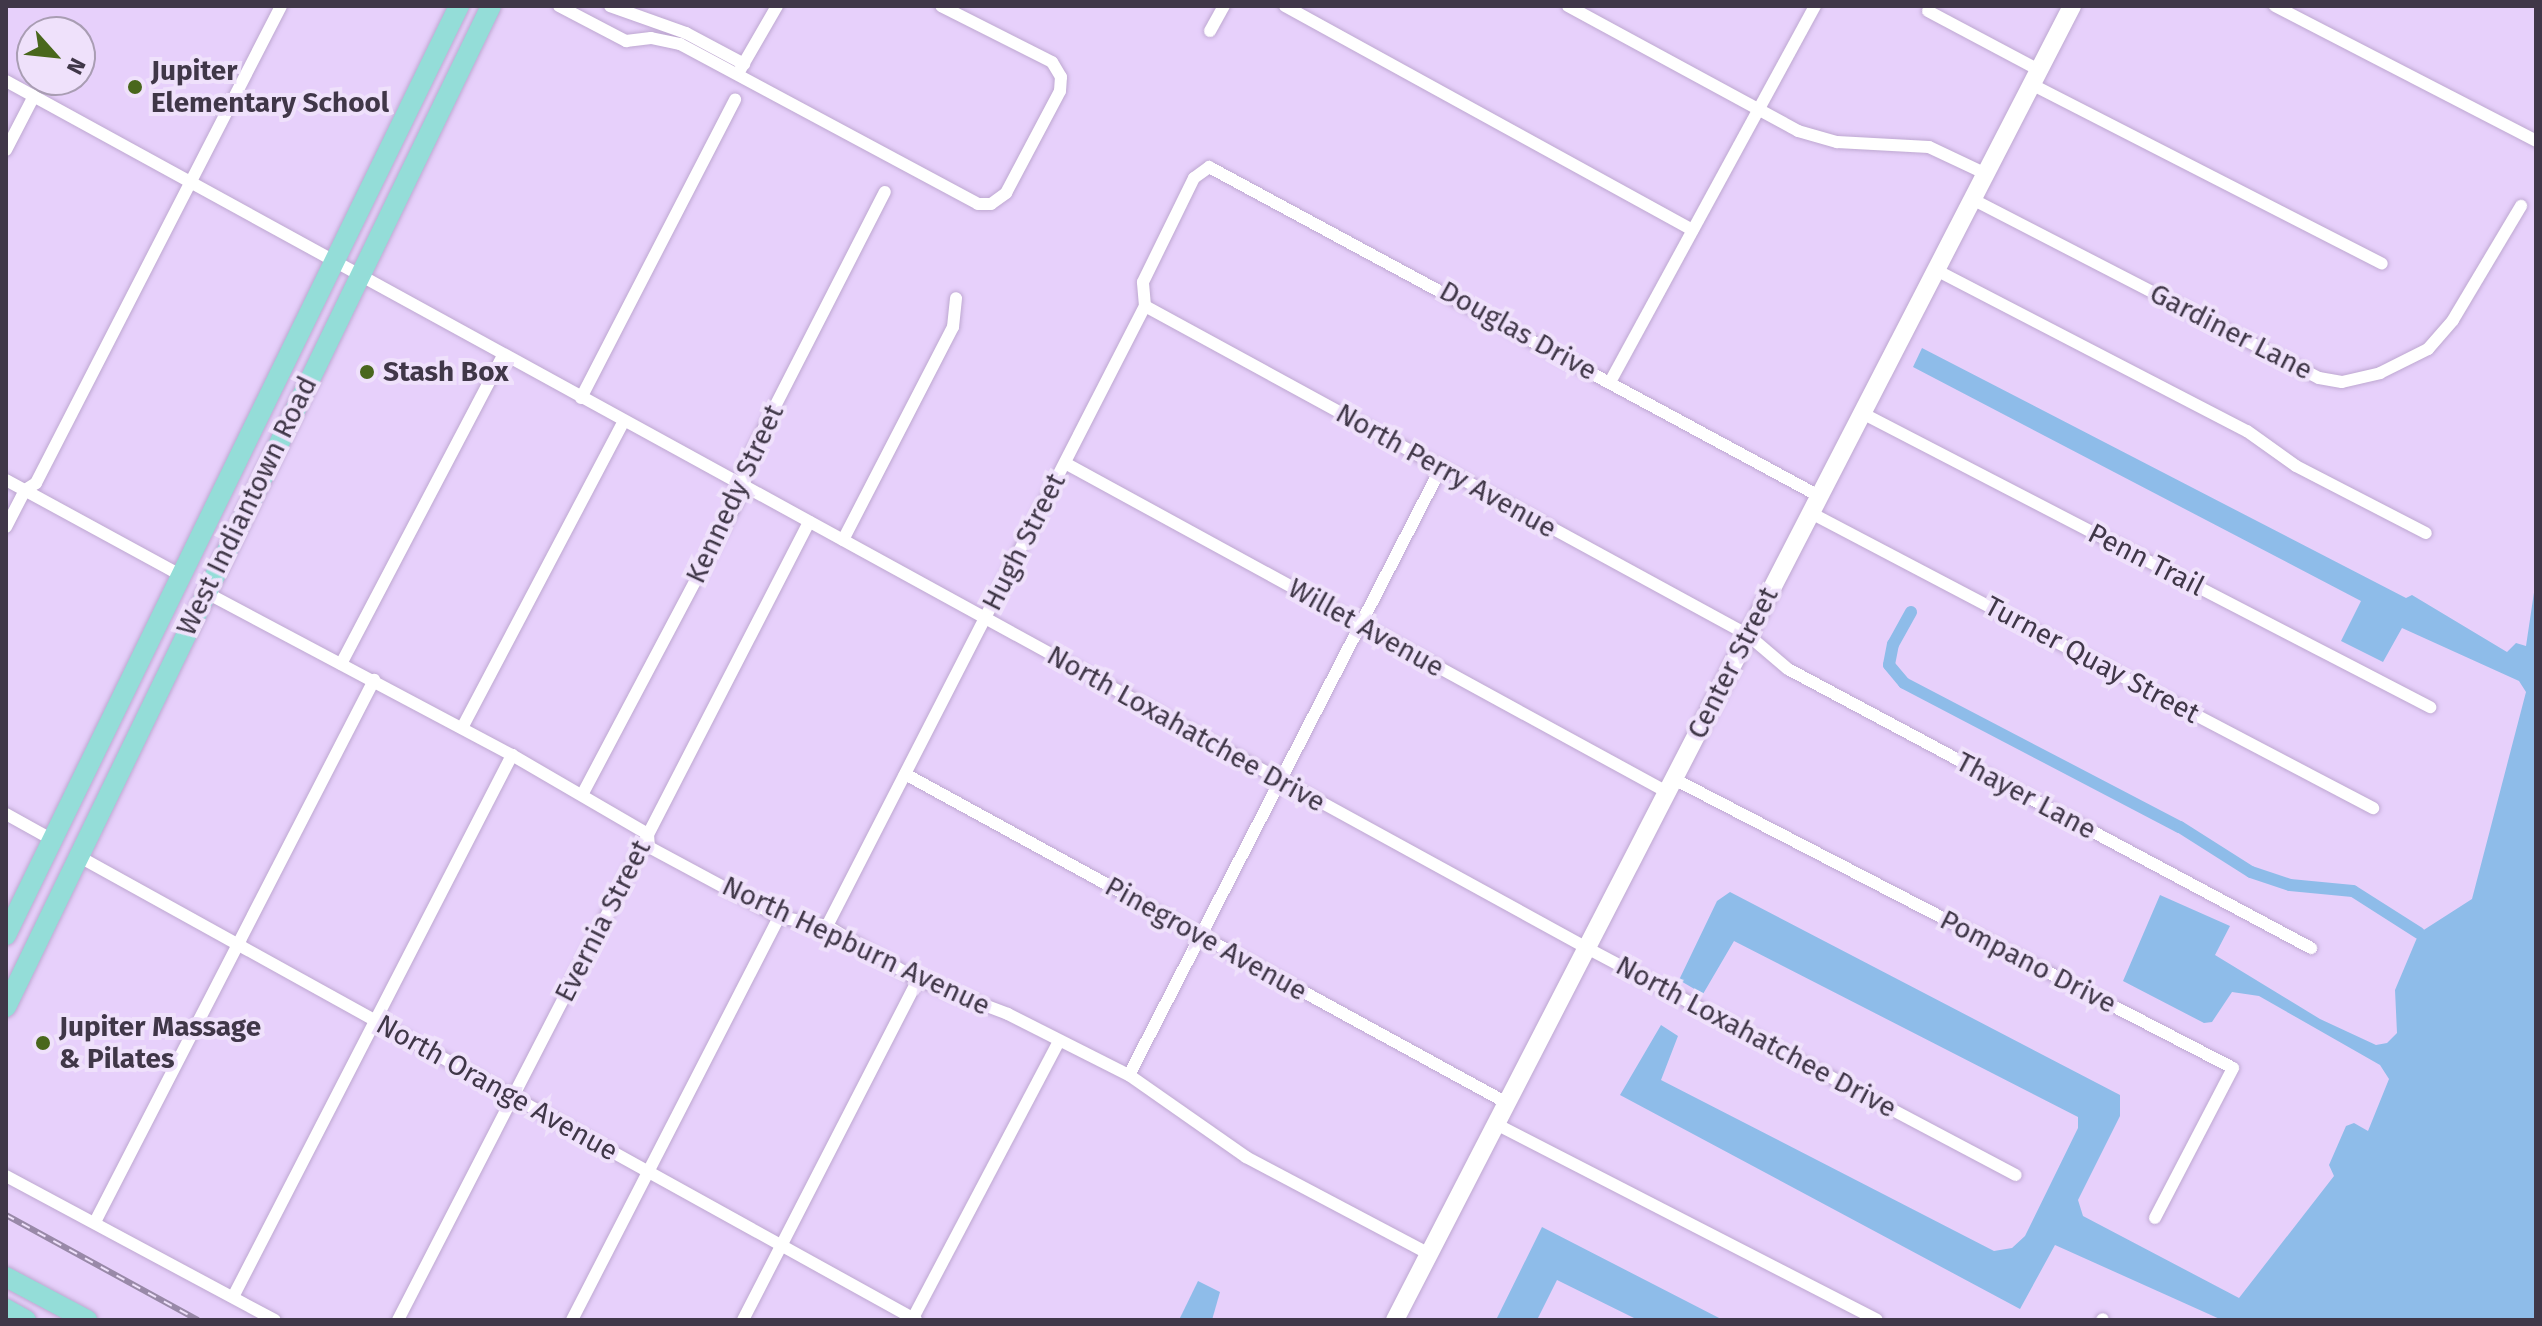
<!DOCTYPE html>
<style>
body{margin:0}
#map{position:relative;width:2542px;height:1326px;overflow:hidden;background:#e7d0fb;font-family:"Fira Sans",sans-serif}
div>[style]{position:absolute}
[style*='--x']{left:calc(var(--x)*1px);top:calc(var(--y)*1px);width:calc(var(--w)*1px);rotate:calc(var(--a)*1deg)}
.water>*{inset:0;background:#8ebce9}
.canal>*{height:12px;margin:-6px;padding:0 6px;transform-origin:6px;border-radius:6px;background:#8ebce9}
.roads{filter:drop-shadow(0 0 2px #bea8d1) drop-shadow(0 0 2px #bea8d1)}
.street>*{height:12px;margin:-6px;padding:0 6px;transform-origin:6px;border-radius:6px;background:#fff}
.secondary>*{height:18px;margin:-9px;padding:0 9px;transform-origin:9px;border-radius:9px;background:#fff}
.primary>*{height:20px;margin:-10px;padding:0 10px;transform-origin:10px;border-radius:10px;background:#94ddd8}
.rail>*{height:6px;margin-top:-3px;transform-origin:0;background:repeating-linear-gradient(90deg,#efe1fb 0 9px,#9989a8 0 18px);box-sizing:border-box;border-block:2px solid #9989a8}
.dots>*{width:22px;height:22px;translate:-50% -50%;box-sizing:border-box;border:4px solid #efe1fb;border-radius:50%}
span{translate:-50% -50%;white-space:nowrap;text-align:center;line-height:1.15;-webkit-text-stroke:8px #efe1fb;paint-order:stroke}
.poi-label{font-size:28px;color:#403748;font-weight:700}
.left{translate:0 -50%;text-align:left}
.street-label{font-size:28px;color:#403748}
.frame{position:absolute;inset:0;border:8px solid #403748;pointer-events:none}
.north{position:absolute;left:16px;top:16px;width:80px;height:80px;box-sizing:border-box;background:#efe1fb;border:2px solid #a99db3;border-radius:50%;rotate:117deg;font-size:22px;font-weight:700;line-height:32px;text-align:center;color:#403748}
.north::after{content:'';display:block;margin:auto;width:28px;height:36px;background:#49671c;clip-path:polygon(50% 0,100% 100%,50% 72%,0 100%)}
</style>
<div id="map">
<div class="water">
<div style="clip-path:polygon(1922px 348px,2406px 598px,2412px 595px,2507px 652px,2516px 643px,2526px 646px,2536px 579px,2536px 1320px,2222px 1320px,2055px 1245px,2020px 1309px,1620px 1095px,1661px 1025px,1678px 1036px,1661px 1080px,1994px 1251px,2012px 1248px,2025px 1236px,2078px 1128px,2078px 1117px,1734px 941px,1703px 994px,1679px 980px,1717px 901px,1730px 892px,2120px 1095px,2120px 1116px,2078px 1200px,2083px 1216px,2239px 1298px,2334px 1176px,2329px 1165px,2346px 1126px,2354px 1123px,2368px 1131px,2389px 1079px,2380px 1065px,2259px 996px,2232px 992px,2212px 1022px,2204px 1023px,2123px 981px,2160px 895px,2230px 926px,2215px 955px,2320px 1019px,2376px 1045px,2387px 1043px,2397px 1033px,2395px 990px,2419px 933px,2472px 899px,2526px 692px,2519px 681px,2402px 628px,2383px 662px,2341px 641px,2361px 601px,1913px 367px)"></div>
<div style="clip-path:polygon(1542px 1227px,1723px 1320px,1638px 1320px,1557px 1280px,1537px 1320px,1496px 1320px)"></div>
<div style="clip-path:polygon(1198px 1281px,1220px 1292px,1212px 1320px,1179px 1320px)"></div>
</div>
<div class="canal">
<div style="--x:1911;--y:612;--w:37;--a:119"></div>
<div style="--x:1893;--y:644;--w:21;--a:101"></div>
<div style="--x:1889;--y:665;--w:23;--a:50"></div>
<div style="--x:1904;--y:683;--w:311;--a:27.6"></div>
<div style="--x:2180;--y:827;--w:84;--a:32.4"></div>
<div style="--x:2251;--y:872;--w:41;--a:18.4"></div>
<div style="--x:2290;--y:885;--w:63;--a:5.4"></div>
<div style="--x:2353;--y:891;--w:78;--a:32.5"></div>
</div>
<div class="roads">
<div class="street">
<div style="--x:559;--y:6;--w:76;--a:27.6"></div>
<div style="--x:626;--y:41;--w:25;--a:-7"></div>
<div style="--x:651;--y:38;--w:30;--a:12"></div>
<div style="--x:680;--y:44;--w:338;--a:28.2"></div>
<div style="--x:978;--y:204;--w:13;--a:0"></div>
<div style="--x:991;--y:204;--w:19;--a:-36"></div>
<div style="--x:1006;--y:193;--w:115;--a:-62.1"></div>
<div style="--x:1060;--y:91;--w:14;--a:-86"></div>
<div style="--x:1061;--y:77;--w:17;--a:-121"></div>
<div style="--x:1052;--y:62;--w:124;--a:-153.2"></div>
<div style="--x:610;--y:6;--w:81;--a:19.6"></div>
<div style="--x:686;--y:33;--w:66;--a:28.1"></div>
<div style="--x:1285;--y:6;--w:465;--a:28.8"></div>
<div style="--x:1568;--y:6;--w:262;--a:28.5"></div>
<div style="--x:1798;--y:131;--w:41;--a:15.8"></div>
<div style="--x:1837;--y:142;--w:92;--a:3.1"></div>
<div style="--x:1929;--y:147;--w:63;--a:25.3"></div>
<div style="--x:2275;--y:6;--w:294;--a:27.3"></div>
<div style="--x:1928;--y:11;--w:126;--a:28"></div>
<div style="--x:1210;--y:31;--w:29;--a:-61"></div>
<div style="--x:740;--y:70;--w:74;--a:-60"></div>
<div style="--x:6;--y:81;--w:1803;--a:28.74"></div>
<div style="--x:1587;--y:948;--w:485;--a:27.9"></div>
<div style="--x:2031;--y:84;--w:394;--a:27.1"></div>
<div style="--x:6;--y:150;--w:61;--a:-62.6"></div>
<div style="--x:1972;--y:199;--w:390;--a:27.3"></div>
<div style="--x:2319;--y:378;--w:23;--a:10"></div>
<div style="--x:2342;--y:382;--w:39;--a:-13"></div>
<div style="--x:2380;--y:373;--w:54;--a:-26.6"></div>
<div style="--x:2428;--y:349;--w:38;--a:-49"></div>
<div style="--x:2453;--y:320;--w:133;--a:-59.2"></div>
<div style="--x:1936;--y:270;--w:350;--a:27.4"></div>
<div style="--x:2247;--y:431;--w:60;--a:35.5"></div>
<div style="--x:2296;--y:466;--w:146;--a:27.3"></div>
<div style="--x:1145;--y:306;--w:687;--a:28.62"></div>
<div style="--x:1748;--y:635;--w:52;--a:40.4"></div>
<div style="--x:1788;--y:669;--w:593;--a:28.08"></div>
<div style="--x:1610;--y:382;--w:428;--a:-61.4"></div>
<div style="--x:581;--y:398;--w:336;--a:-62.7"></div>
<div style="--x:1862;--y:413;--w:640;--a:27.37"></div>
<div style="--x:1065;--y:463;--w:686;--a:28.66"></div>
<div style="--x:6;--y:480;--w:198;--a:28.6"></div>
<div style="--x:1811;--y:513;--w:635;--a:27.7"></div>
<div style="--x:6;--y:527;--w:42;--a:-62.8"></div>
<div style="--x:25;--y:490;--w:13;--a:-32"></div>
<div style="--x:36;--y:483;--w:536;--a:-62.81"></div>
<div style="--x:843;--y:540;--w:240;--a:-62.7"></div>
<div style="--x:953;--y:327;--w:29;--a:-84"></div>
<div style="--x:205;--y:592;--w:348;--a:28"></div>
<div style="--x:512;--y:755;--w:157;--a:30.2"></div>
<div style="--x:648;--y:834;--w:13;--a:86"></div>
<div style="--x:649;--y:847;--w:148;--a:28.3"></div>
<div style="--x:779;--y:917;--w:49;--a:10.6"></div>
<div style="--x:827;--y:926;--w:106;--a:30.7"></div>
<div style="--x:918;--y:980;--w:96;--a:20.7"></div>
<div style="--x:1008;--y:1014;--w:136;--a:26.8"></div>
<div style="--x:1129;--y:1075;--w:143;--a:35"></div>
<div style="--x:1246;--y:1157;--w:207;--a:27.9"></div>
<div style="--x:341;--y:664;--w:349;--a:-62.3"></div>
<div style="--x:462;--y:728;--w:347;--a:-62.2"></div>
<div style="--x:905;--y:774;--w:686;--a:28.66"></div>
<div style="--x:1674;--y:779;--w:629;--a:27.34"></div>
<div style="--x:2233;--y:1068;--w:169;--a:117.5"></div>
<div style="--x:582;--y:795;--w:348;--a:-62.1"></div>
<div style="--x:745;--y:487;--w:20;--a:-93"></div>
<div style="--x:744;--y:467;--w:309;--a:-62.9"></div>
<div style="--x:6;--y:814;--w:54;--a:29"></div>
<div style="--x:78;--y:856;--w:958;--a:28.97"></div>
<div style="--x:827;--y:926;--w:697;--a:-62.85"></div>
<div style="--x:1145;--y:306;--w:24;--a:-95"></div>
<div style="--x:1143;--y:282;--w:116;--a:-63.9"></div>
<div style="--x:1194;--y:178;--w:19;--a:-36"></div>
<div style="--x:1209;--y:167;--w:693;--a:28.34"></div>
<div style="--x:1129;--y:1075;--w:682;--a:-62.8"></div>
<div style="--x:1496;--y:1124;--w:428;--a:27.2"></div>
<div style="--x:6;--y:1176;--w:305;--a:28.2"></div>
<div style="--x:95;--y:1222;--w:610;--a:-62.76"></div>
<div style="--x:233;--y:1297;--w:610;--a:-62.76"></div>
<div style="--x:398;--y:1320;--w:898;--a:-62.75"></div>
<div style="--x:572;--y:1320;--w:453;--a:-62.8"></div>
<div style="--x:743;--y:1320;--w:382;--a:-62.8"></div>
<div style="--x:912;--y:1320;--w:315;--a:-62.2"></div>
<div style="--x:2102;--y:1320;--w:1;--a:-45"></div>
</div>
<div class="secondary">
<div style="--x:1395;--y:1320;--w:1478;--a:-62.74"></div>
</div>
<div class="primary">
<div style="--x:6;--y:935;--w:1034;--a:-64.01"></div>
<div style="--x:6;--y:1007;--w:1112;--a:-64.15"></div>
<div style="--x:6;--y:1277;--w:92;--a:28"></div>
<div style="--x:6;--y:1309;--w:23;--a:29"></div>
</div>
</div>
<div class="rail">
<div style="--x:6;--y:1215;--w:219;--a:28.7"></div>
</div>
<div class="dots">
<div style="left:135px;top:87px;background:#49671c"></div>
<div style="left:367px;top:372px;background:#49671c"></div>
<div style="left:43px;top:1043px;background:#49671c"></div>
</div>
<div class="poi-label">
<span class="left" style="left:151px;top:87px">Jupiter<br>Elementary School</span>
<span class="left" style="left:383px;top:372px">Stash Box</span>
<span class="left" style="left:59px;top:1043px">Jupiter Massage<br>&amp; Pilates</span>
</div>
<div class="street-label">
<span style="left:1518px;top:331px;rotate:29deg">Douglas Drive</span>
<span style="left:2231px;top:332px;rotate:27deg">Gardiner Lane</span>
<span style="left:1446px;top:471px;rotate:29deg">North Perry Avenue</span>
<span style="left:735px;top:494px;rotate:-65deg">Kennedy Street</span>
<span style="left:247px;top:506px;rotate:-64deg">West Indiantown Road</span>
<span style="left:1024px;top:542px;rotate:-63deg">Hugh Street</span>
<span style="left:2146px;top:560px;rotate:27deg">Penn Trail</span>
<span style="left:1366px;top:628px;rotate:29deg">Willet Avenue</span>
<span style="left:2092px;top:660px;rotate:28deg">Turner Quay Street</span>
<span style="left:1733px;top:663px;rotate:-63deg">Center Street</span>
<span style="left:1186px;top:729px;rotate:29deg">North Loxahatchee Drive</span>
<span style="left:2026px;top:796px;rotate:28deg">Thayer Lane</span>
<span style="left:603px;top:921px;rotate:-63deg">Evernia Street</span>
<span style="left:1206px;top:939px;rotate:29deg">Pinegrove Avenue</span>
<span style="left:856px;top:946px;rotate:25deg">North Hepburn Avenue</span>
<span style="left:2028px;top:962px;rotate:27deg">Pompano Drive</span>
<span style="left:1756px;top:1037px;rotate:28deg">North Loxahatchee Drive</span>
<span style="left:497px;top:1088px;rotate:29deg">North Orange Avenue</span>
</div>
<div class="frame"></div>
<div class="north">N</div>
</div>
